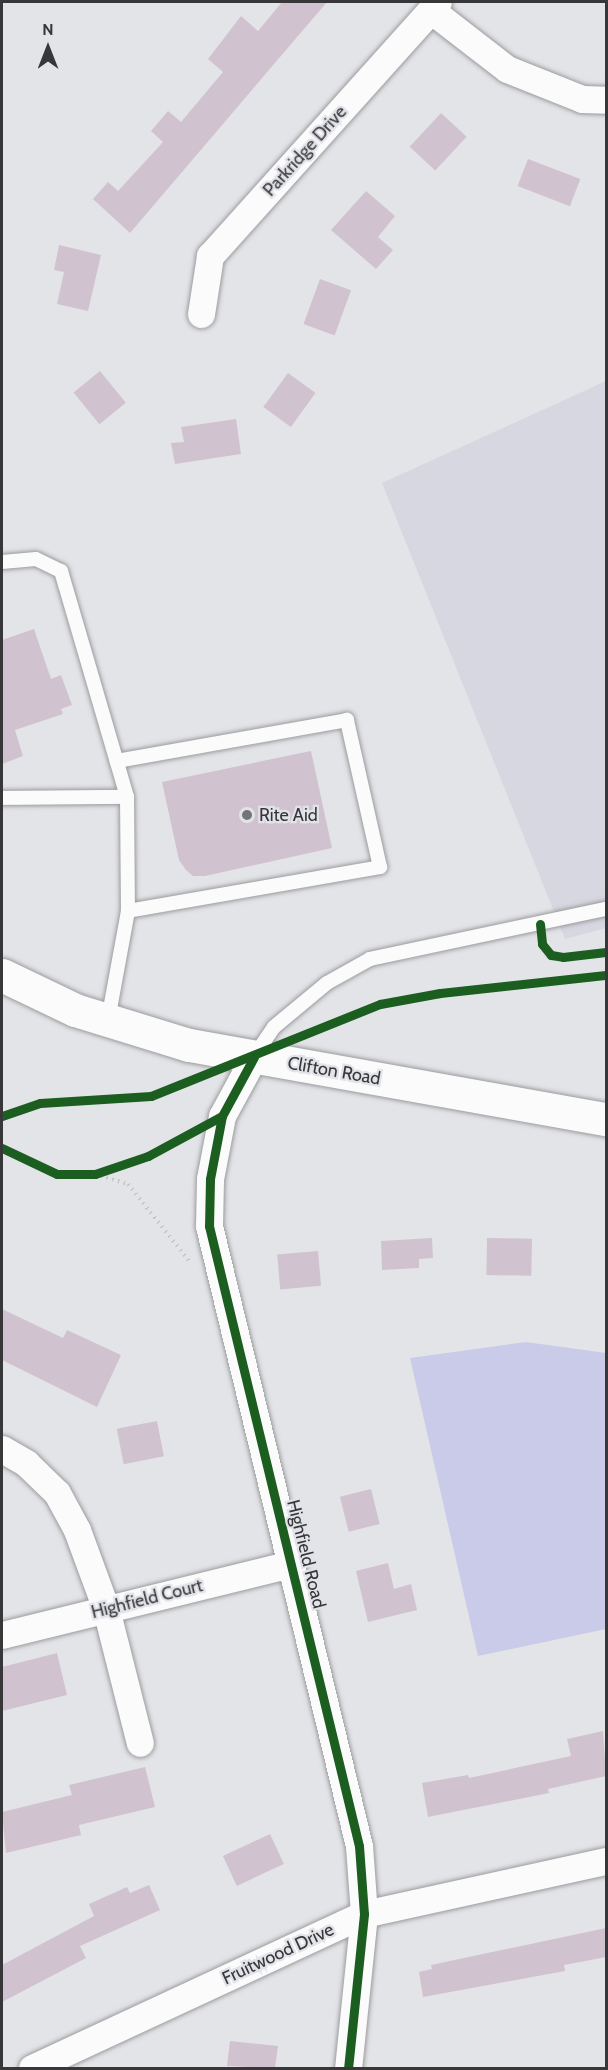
<!DOCTYPE html>
<style>
body{margin:0}
#map{position:relative;width:608px;height:2070px;overflow:hidden;background:#e3e4e8;font-family:Cabin,sans-serif}
div>[style]{position:absolute}
[style*='--x']{left:calc(var(--x)*1px);top:calc(var(--y)*1px);width:calc(var(--w)*1px);rotate:calc(var(--a)*1deg)}
.built>*{inset:0;background:#d6d7e0}
.green>*{inset:0;background:#cacbe9}
.building>*{inset:0;background:#d1c2cf;transform-origin:0 0}
.path>*{height:4px;margin-top:-2px;transform-origin:0;background:repeating-linear-gradient(90deg,#c5c6c6 0 1.5px,transparent 0 6px)}
.roads{filter:drop-shadow(0 0 2px #9c9c9e) drop-shadow(0 0 2px #9c9c9e)}
.lane>*{height:14px;margin:-7px;padding:0 7px;transform-origin:7px;border-radius:7px;background:#fbfbfc}
.street>*{height:27px;margin:-13.5px;padding:0 13.5px;transform-origin:13.5px;border-radius:13.5px;background:#fbfbfc}
.secondary>*{height:33px;margin:-16.5px;padding:0 16.5px;transform-origin:16.5px;border-radius:16.5px;background:#fbfbfc}
.cycleway>*{height:9px;margin:-4.5px;padding:0 4.5px;transform-origin:4.5px;border-radius:4.5px;background:#1b5e20}
.dots>*{width:16px;height:16px;translate:-50% -50%;box-sizing:border-box;border:3px solid #e2e3e9;border-radius:50%}
span{translate:-50% -50%;white-space:nowrap;text-align:center;line-height:1.15;-webkit-text-stroke:4.5px #e2e3e9;paint-order:stroke}
.street-label{font-size:18px;color:#37373a}
.poi-label{font-size:18px;color:#37373a}
.left{translate:0 -50%;text-align:left}
.frame{position:absolute;inset:0;border:3px solid #37373a;pointer-events:none}
.north{position:absolute;left:18px;top:18px;width:60px;height:60px;-webkit-text-stroke:4px #e2e3e9;paint-order:stroke;rotate:0deg;font-size:16px;font-weight:700;line-height:24px;text-align:center;color:#37373a}
.north::after{content:'';display:block;margin:auto;width:21px;height:27px;background:#37373a;clip-path:polygon(50% 0,100% 100%,50% 72%,0 100%)}
</style>
<div id="map">
<div class="built">
<div style="clip-path:polygon(606px 381px,606px 928px,565px 939px,382px 483px)"></div>
</div>
<div class="green">
<div style="clip-path:polygon(526px 1342px,606px 1353px,606px 1629px,478px 1656px,410px 1358px)"></div>
</div>
<div class="building">
<div style="clip-path:polygon(282px 2px,327px 2px,130px 233px,93px 199px,108px 182px,118px 191px,163px 142px,151px 131px,168px 111px,181px 122px,223px 72px,208px 59px,241px 16px,258px 31px)"></div>
<div style="left:441px;top:113px;width:35px;height:46px;rotate:43deg"></div>
<div style="left:528px;top:159px;width:56px;height:29px;rotate:21deg"></div>
<div style="clip-path:polygon(366px 191px,395px 216px,378px 237px,393px 250px,376px 269px,331px 230px)"></div>
<div style="clip-path:polygon(59px 245px,101px 255px,88px 311px,57px 304px,64px 272px,54px 270px)"></div>
<div style="left:320px;top:279px;width:33px;height:48px;rotate:20deg"></div>
<div style="left:100px;top:371px;width:41px;height:34px;rotate:51deg"></div>
<div style="left:288px;top:373px;width:34px;height:42px;rotate:36deg"></div>
<div style="clip-path:polygon(236px 419px,241px 454px,175px 464px,171px 443px,184px 442px,181px 427px)"></div>
<div style="clip-path:polygon(34px 629px,51px 679px,61px 675px,72px 705px,61px 709px,63px 714px,15px 730px,23px 756px,2px 764px,2px 640px)"></div>
<div style="clip-path:polygon(311px 751px,332px 848px,205px 876px,193px 876px,186px 870px,179px 860px,162px 782px)"></div>
<div style="clip-path:polygon(432px 1238px,433px 1258px,419px 1259px,419px 1268px,382px 1270px,381px 1241px)"></div>
<div style="left:487px;top:1238px;width:45px;height:37px;rotate:1deg"></div>
<div style="left:318px;top:1251px;width:35px;height:41px;rotate:85deg"></div>
<div style="clip-path:polygon(2px 1309px,63px 1338px,67px 1330px,121px 1355px,97px 1407px,2px 1360px)"></div>
<div style="left:157px;top:1421px;width:36px;height:41px;rotate:79deg"></div>
<div style="left:371px;top:1489px;width:36px;height:32px;rotate:76deg"></div>
<div style="clip-path:polygon(388px 1563px,394px 1589px,411px 1584px,417px 1610px,368px 1622px,356px 1571px)"></div>
<div style="clip-path:polygon(57px 1653px,67px 1695px,2px 1711px,2px 1667px)"></div>
<div style="clip-path:polygon(603px 1731px,606px 1776px,548px 1789px,549px 1793px,428px 1817px,422px 1783px,468px 1775px,469px 1778px,571px 1756px,567px 1739px)"></div>
<div style="clip-path:polygon(145px 1767px,155px 1807px,79px 1825px,81px 1835px,6px 1853px,2px 1812px,72px 1795px,69px 1785px)"></div>
<div style="left:270px;top:1834px;width:33px;height:52px;rotate:65deg"></div>
<div style="clip-path:polygon(149px 1885px,160px 1910px,80px 1946px,86px 1958px,2px 2002px,2px 1965px,94px 1916px,89px 1904px,127px 1887px,130px 1893px)"></div>
<div style="clip-path:polygon(606px 1928px,606px 1957px,564px 1965px,565px 1971px,423px 1997px,419px 1972px,432px 1969px,431px 1965px)"></div>
<div style="clip-path:polygon(230px 2041px,278px 2046px,275px 2068px,227px 2066px)"></div>
</div>
<div class="path">
<div style="--x:95;--y:1174;--w:34;--a:17"></div>
<div style="--x:128;--y:1184;--w:100;--a:51.5"></div>
</div>
<div class="roads">
<div class="lane">
<div style="--x:2;--y:562;--w:34;--a:-5"></div>
<div style="--x:36;--y:559;--w:28;--a:26"></div>
<div style="--x:61;--y:571;--w:235;--a:73.7"></div>
<div style="--x:2;--y:798;--w:125;--a:-0.5"></div>
<div style="--x:127;--y:797;--w:114;--a:89.5"></div>
<div style="--x:108;--y:1020;--w:111;--a:-79.6"></div>
<div style="--x:128;--y:911;--w:256;--a:-9.9"></div>
<div style="--x:380;--y:867;--w:151;--a:-102.7"></div>
<div style="--x:347;--y:720;--w:234;--a:169.9"></div>
<div style="--x:255;--y:1055;--w:34;--a:-56"></div>
<div style="--x:274;--y:1027;--w:69;--a:-39.7"></div>
<div style="--x:327;--y:983;--w:49;--a:-29.2"></div>
<div style="--x:370;--y:959;--w:241;--a:-12"></div>
</div>
<div class="street">
<div style="--x:432;--y:11;--w:95;--a:37.7"></div>
<div style="--x:507;--y:69;--w:81;--a:21.8"></div>
<div style="--x:582;--y:99;--w:24;--a:2"></div>
<div style="--x:201;--y:314;--w:59;--a:-81.2"></div>
<div style="--x:210;--y:256;--w:341;--a:-48.1"></div>
<div style="--x:254;--y:1057;--w:67;--a:118.5"></div>
<div style="--x:222;--y:1116;--w:64;--a:100.8"></div>
<div style="--x:210;--y:1179;--w:47;--a:91.2"></div>
<div style="--x:209;--y:1226;--w:638;--a:76.4"></div>
<div style="--x:359;--y:1846;--w:68;--a:85.8"></div>
<div style="--x:364;--y:1914;--w:155;--a:95.9"></div>
<div style="--x:2;--y:1449;--w:28;--a:30"></div>
<div style="--x:26;--y:1463;--w:43;--a:44.1"></div>
<div style="--x:57;--y:1493;--w:42;--a:61.6"></div>
<div style="--x:77;--y:1530;--w:84;--a:69.8"></div>
<div style="--x:106;--y:1609;--w:138;--a:75.8"></div>
<div style="--x:2;--y:1635;--w:299;--a:-13.8"></div>
<div style="--x:32;--y:2068;--w:366;--a:-24.9"></div>
<div style="--x:364;--y:1914;--w:248;--a:-12.4"></div>
</div>
<div class="secondary">
<div style="--x:2;--y:975;--w:81;--a:25.6"></div>
<div style="--x:75;--y:1010;--w:119;--a:17.1"></div>
<div style="--x:189;--y:1045;--w:424;--a:10.1"></div>
</div>
</div>
<div class="cycleway">
<div style="--x:540;--y:924;--w:20;--a:84"></div>
<div style="--x:542;--y:944;--w:14;--a:51"></div>
<div style="--x:551;--y:955;--w:12;--a:9"></div>
<div style="--x:563;--y:957;--w:43;--a:-6.6"></div>
<div style="--x:254;--y:1057;--w:67;--a:118.5"></div>
<div style="--x:222;--y:1116;--w:64;--a:100.8"></div>
<div style="--x:210;--y:1179;--w:47;--a:91.2"></div>
<div style="--x:209;--y:1226;--w:638;--a:76.4"></div>
<div style="--x:359;--y:1846;--w:68;--a:85.8"></div>
<div style="--x:364;--y:1914;--w:155;--a:95.9"></div>
<div style="--x:2;--y:1116;--w:40;--a:-18.9"></div>
<div style="--x:40;--y:1103;--w:111;--a:-3.6"></div>
<div style="--x:151;--y:1096;--w:247;--a:-21.9"></div>
<div style="--x:380;--y:1004;--w:61;--a:-10.4"></div>
<div style="--x:440;--y:993;--w:167;--a:-6.2"></div>
<div style="--x:2;--y:1148;--w:61;--a:25.3"></div>
<div style="--x:57;--y:1174;--w:38;--a:0"></div>
<div style="--x:95;--y:1174;--w:56;--a:-18.8"></div>
<div style="--x:148;--y:1156;--w:84;--a:-28.4"></div>
</div>
<div class="dots">
<div style="left:247px;top:815px;background:#737477"></div>
</div>
<div class="street-label">
<span style="left:305px;top:151px;rotate:-48deg">Parkridge Drive</span>
<span style="left:334px;top:1071px;rotate:10deg">Clifton Road</span>
<span style="left:306px;top:1554px;rotate:76deg">Highfield Road</span>
<span style="left:147px;top:1599px;rotate:-14deg">Highfield Court</span>
<span style="left:278px;top:1954px;rotate:-25deg">Fruitwood Drive</span>
</div>
<div class="poi-label">
<span class="left" style="left:259px;top:815px">Rite Aid</span>
</div>
<div class="frame"></div>
<div class="north">N</div>
</div>
